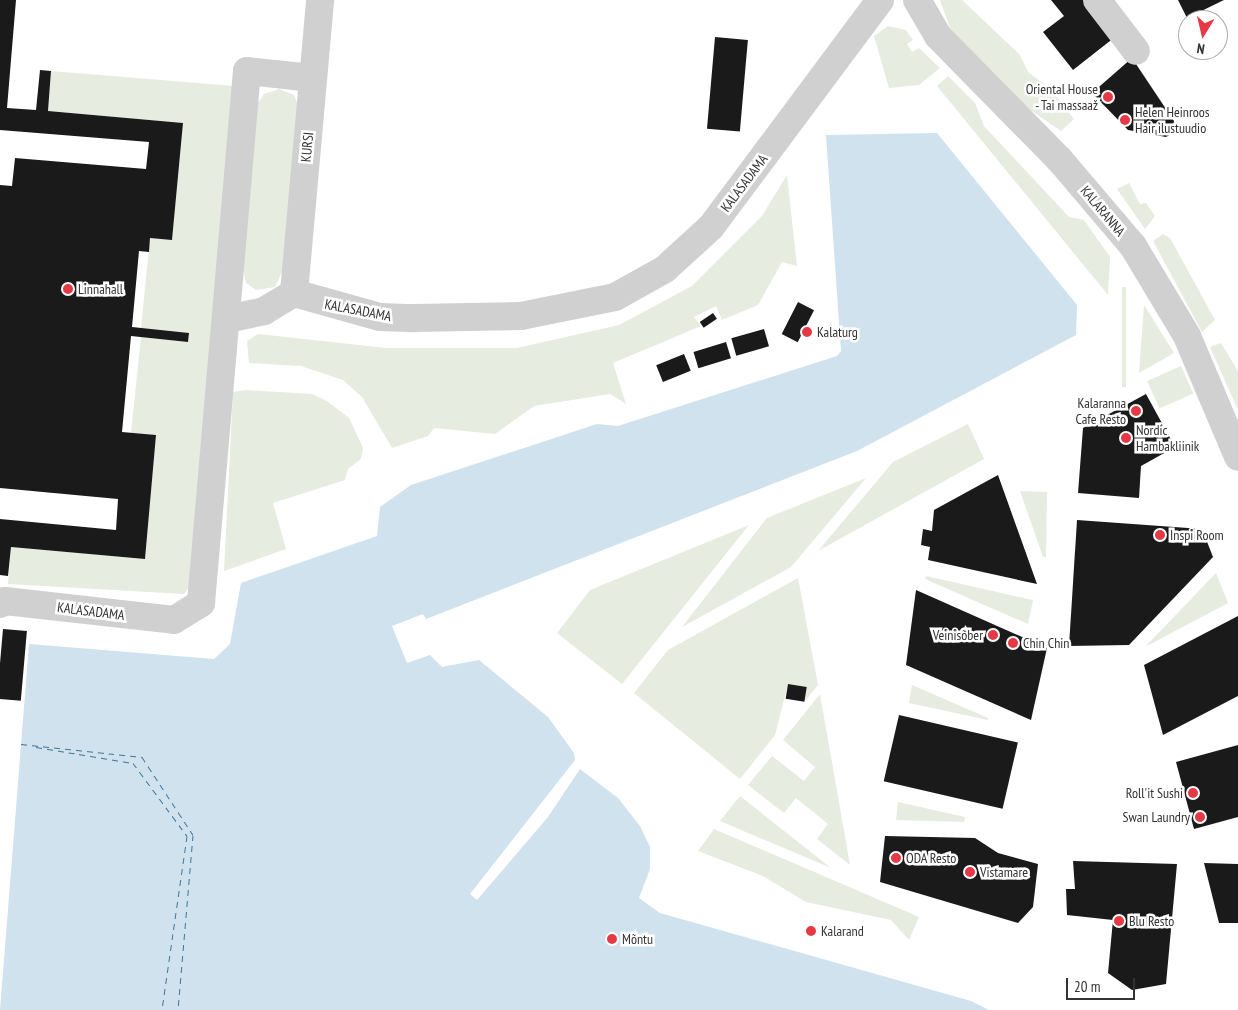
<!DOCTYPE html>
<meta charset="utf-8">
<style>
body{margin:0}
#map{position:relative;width:1238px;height:1010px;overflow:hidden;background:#fff;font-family:"PT Sans Narrow",sans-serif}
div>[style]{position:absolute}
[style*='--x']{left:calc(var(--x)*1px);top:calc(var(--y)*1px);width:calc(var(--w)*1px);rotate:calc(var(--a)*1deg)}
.green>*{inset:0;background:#e6ecdf;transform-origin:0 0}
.water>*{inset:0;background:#cfe2ee}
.ferry>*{height:1px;margin-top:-0.5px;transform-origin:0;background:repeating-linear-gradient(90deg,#3f7597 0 6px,transparent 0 11px)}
.building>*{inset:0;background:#1a1a1a;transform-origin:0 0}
.minor>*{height:28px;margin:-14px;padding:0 14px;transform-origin:14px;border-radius:14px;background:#d0d0d0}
.dots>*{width:14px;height:14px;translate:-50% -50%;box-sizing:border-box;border:2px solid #fff;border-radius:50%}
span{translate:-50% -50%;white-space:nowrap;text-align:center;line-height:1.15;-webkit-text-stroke:5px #fff;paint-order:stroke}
.poi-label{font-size:14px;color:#333}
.right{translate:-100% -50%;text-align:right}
.left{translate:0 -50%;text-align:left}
.street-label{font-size:14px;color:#333}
.north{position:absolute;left:1178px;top:10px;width:50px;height:50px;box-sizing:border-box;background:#fff;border:1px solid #adadad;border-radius:50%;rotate:189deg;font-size:14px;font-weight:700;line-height:20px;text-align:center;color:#333}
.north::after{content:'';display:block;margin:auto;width:18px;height:22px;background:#e63946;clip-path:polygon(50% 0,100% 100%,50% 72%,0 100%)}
.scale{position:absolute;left:1066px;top:978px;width:69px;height:22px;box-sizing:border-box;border:2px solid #333;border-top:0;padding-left:6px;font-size:15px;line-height:18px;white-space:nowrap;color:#333;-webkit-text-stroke:4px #fff;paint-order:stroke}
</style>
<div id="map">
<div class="green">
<div style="clip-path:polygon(940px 0,962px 0,1019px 54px,1029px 73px,1050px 88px,1074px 119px,1061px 131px,1023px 105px,950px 28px)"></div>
<div style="clip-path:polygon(888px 26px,906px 30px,913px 40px,907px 44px,912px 52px,919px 48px,940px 68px,919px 85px,889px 88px,874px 36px)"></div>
<div style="clip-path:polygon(51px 71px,234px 86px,191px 585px,184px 594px,8px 584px,11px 547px,145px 559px,156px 435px,131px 433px,141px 337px,188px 342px,189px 333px,141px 328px,150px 238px,172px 239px,183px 123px,48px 111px)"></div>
<div style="clip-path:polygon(948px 76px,975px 103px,984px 126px,1069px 217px,1084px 220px,1110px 257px,1108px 295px,937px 86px)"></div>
<div style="clip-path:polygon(279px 89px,294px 95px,298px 105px,283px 270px,275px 287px,256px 290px,246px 283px,242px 266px,258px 103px,264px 94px)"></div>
<div style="clip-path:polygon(787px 175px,797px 266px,782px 262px,758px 305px,722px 320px,716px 306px,694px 317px,701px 326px,613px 363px,626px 404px,610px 394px,534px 406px,495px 434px,434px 428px,428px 436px,392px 448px,362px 397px,343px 380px,301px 366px,249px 363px,247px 341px,258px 334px,386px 348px,517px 348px,619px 325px,692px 286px,762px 216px)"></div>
<div style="clip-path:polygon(1129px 183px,1140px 204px,1146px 203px,1155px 216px,1145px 229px,1117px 189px)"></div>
<div style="clip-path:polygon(1163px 234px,1170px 238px,1215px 320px,1202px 332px,1153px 241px)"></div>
<div style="left:1122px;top:287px;width:4px;height:100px"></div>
<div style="clip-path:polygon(1144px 305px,1174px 353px,1139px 373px)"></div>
<div style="clip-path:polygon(1221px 343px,1238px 371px,1238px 410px,1210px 347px)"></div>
<div style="left:1181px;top:366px;width:30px;height:37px;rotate:66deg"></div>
<div style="clip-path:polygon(245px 390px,312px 394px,327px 401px,349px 418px,363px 448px,361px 459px,348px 469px,345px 480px,273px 503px,286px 549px,224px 571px,233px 392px)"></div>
<div style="clip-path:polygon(968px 424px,984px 459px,818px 551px,893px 462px)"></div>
<div style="clip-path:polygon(866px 478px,791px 567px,682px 627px,767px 518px)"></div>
<div style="clip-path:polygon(1020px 491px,1047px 492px,1046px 557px,1043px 557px)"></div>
<div style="clip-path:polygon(749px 525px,622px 684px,557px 633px,590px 590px)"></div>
<div style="clip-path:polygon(1216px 573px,1228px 603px,1145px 647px)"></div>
<div style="clip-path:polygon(926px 576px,1033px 600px,1028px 624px,925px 579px)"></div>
<div style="clip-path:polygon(798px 578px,818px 685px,805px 701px,807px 687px,788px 684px,775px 735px,740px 779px,634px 693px,668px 650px)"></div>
<div style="clip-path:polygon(912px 685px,988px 718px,988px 720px,909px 703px)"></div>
<div style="clip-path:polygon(820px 694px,850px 865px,817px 839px,828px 824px,796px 798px,784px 813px,748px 785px,772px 756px,804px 781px,815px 767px,783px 740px)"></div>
<div style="clip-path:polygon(740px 796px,831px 868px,720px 821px)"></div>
<div style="clip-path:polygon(898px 802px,965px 817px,964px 822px,896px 820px)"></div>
<div style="clip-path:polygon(714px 829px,919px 917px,909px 940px,891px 920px,806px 902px,763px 876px,698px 851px)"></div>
</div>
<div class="water">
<div style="clip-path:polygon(937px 133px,1077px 305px,1076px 335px,857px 451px,426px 619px,423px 614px,392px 626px,407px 663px,430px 655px,442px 667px,479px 660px,548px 717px,574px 753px,575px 760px,470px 894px,477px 900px,548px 817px,580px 769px,618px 798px,640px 826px,650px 847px,650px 869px,639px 898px,660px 913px,971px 1001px,989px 1010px,0 1010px,29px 644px,214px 659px,230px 644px,241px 583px,377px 536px,380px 507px,411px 485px,597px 424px,618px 426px,837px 356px,841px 351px,826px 135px)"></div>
</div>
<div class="ferry">
<div style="--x:21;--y:744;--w:122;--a:6.1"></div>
<div style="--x:142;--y:757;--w:93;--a:56.8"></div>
<div style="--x:193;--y:835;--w:176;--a:94.9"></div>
<div style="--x:36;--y:747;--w:98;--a:9.4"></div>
<div style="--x:133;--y:763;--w:91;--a:53.5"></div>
<div style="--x:187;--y:836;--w:176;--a:98.2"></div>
</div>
<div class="building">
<div style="clip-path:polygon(0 0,16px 0,7px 108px,36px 110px,40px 70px,51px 71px,48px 111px,183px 123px,172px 240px,150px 238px,149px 252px,139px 251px,132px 327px,189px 333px,188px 342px,131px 336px,122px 432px,156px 435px,145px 559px,11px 547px,8px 576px,0 575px,0 519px,116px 530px,118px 499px,0 488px,0 185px,12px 186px,15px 158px,146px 169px,149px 142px,0 130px)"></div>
<div style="clip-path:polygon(1051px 0,1087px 0,1115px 37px,1073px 70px,1043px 32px,1064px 16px)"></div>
<div style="clip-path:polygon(1178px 0,1224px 0,1187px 18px)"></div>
<div style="left:715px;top:37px;width:33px;height:92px;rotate:5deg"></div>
<div style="clip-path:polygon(1132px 58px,1174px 121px,1173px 133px,1166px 137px,1128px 130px,1092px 93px)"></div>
<div style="left:798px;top:302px;width:18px;height:36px;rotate:27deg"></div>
<div style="left:713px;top:313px;width:7px;height:16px;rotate:56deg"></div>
<div style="left:764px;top:329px;width:18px;height:34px;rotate:74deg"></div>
<div style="left:726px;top:342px;width:17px;height:34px;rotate:73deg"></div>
<div style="left:684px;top:354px;width:18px;height:30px;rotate:68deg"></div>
<div style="clip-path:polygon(1146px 394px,1175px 447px,1141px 466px,1139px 498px,1078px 493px,1083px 428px)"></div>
<div style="clip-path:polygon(998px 475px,1037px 584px,928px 560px,930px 547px,921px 545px,923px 529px,932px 531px,934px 510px)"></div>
<div style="clip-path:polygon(1077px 520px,1202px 529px,1213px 557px,1129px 645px,1069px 646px)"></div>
<div style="clip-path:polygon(916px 590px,1047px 648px,1031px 720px,906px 665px)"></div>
<div style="clip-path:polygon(1238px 616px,1238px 696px,1163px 735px,1144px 665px)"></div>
<div style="left:3px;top:629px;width:24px;height:70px;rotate:5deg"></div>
<div style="left:788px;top:684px;width:19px;height:15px;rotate:9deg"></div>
<div style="left:899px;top:715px;width:122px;height:68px;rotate:13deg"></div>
<div style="clip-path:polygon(1238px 745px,1238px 817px,1194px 829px,1176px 762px)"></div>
<div style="clip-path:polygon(885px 836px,975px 838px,998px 853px,1038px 864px,1033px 907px,1018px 923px,880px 882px)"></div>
<div style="clip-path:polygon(1073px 861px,1177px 864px,1166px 984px,1132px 990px,1108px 973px,1113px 920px,1067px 915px,1066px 889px,1075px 889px)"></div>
<div style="clip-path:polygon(1204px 863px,1238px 864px,1238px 923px,1219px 923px)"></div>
</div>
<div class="minor">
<div style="--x:917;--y:0;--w:42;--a:59.7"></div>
<div style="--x:938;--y:36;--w:173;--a:45.5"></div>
<div style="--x:1059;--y:159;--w:114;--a:49.6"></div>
<div style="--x:1133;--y:246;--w:105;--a:59"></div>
<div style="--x:1187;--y:336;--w:131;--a:67.1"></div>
<div style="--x:1097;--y:0;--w:64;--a:52.6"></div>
<div style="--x:294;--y:293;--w:89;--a:15.6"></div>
<div style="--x:380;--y:317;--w:34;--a:2"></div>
<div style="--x:414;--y:318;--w:107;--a:-1.1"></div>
<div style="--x:521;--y:316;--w:96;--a:-11.4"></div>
<div style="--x:615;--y:297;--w:57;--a:-29.2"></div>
<div style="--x:665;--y:269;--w:62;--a:-42.4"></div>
<div style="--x:711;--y:227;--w:283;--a:-53.3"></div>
<div style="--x:294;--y:293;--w:294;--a:-84.9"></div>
<div style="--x:227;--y:319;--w:38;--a:-12"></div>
<div style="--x:264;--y:311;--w:35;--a:-31"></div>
<div style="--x:0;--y:604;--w:6;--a:-31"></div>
<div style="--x:5;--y:601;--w:170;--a:6.4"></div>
<div style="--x:174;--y:620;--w:32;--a:-32"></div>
<div style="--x:201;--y:603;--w:534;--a:-85.06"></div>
<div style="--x:247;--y:71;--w:66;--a:6.1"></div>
</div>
<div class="dots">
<div style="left:1108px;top:97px;background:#e63946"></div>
<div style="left:1125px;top:120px;background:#e63946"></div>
<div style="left:68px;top:289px;background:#e63946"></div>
<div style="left:807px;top:332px;background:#e63946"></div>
<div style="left:1136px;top:411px;background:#e63946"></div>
<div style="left:1126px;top:438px;background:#e63946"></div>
<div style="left:1160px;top:535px;background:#e63946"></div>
<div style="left:993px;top:635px;background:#e63946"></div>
<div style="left:1013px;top:643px;background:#e63946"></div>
<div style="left:1193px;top:793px;background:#e63946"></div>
<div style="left:1200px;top:817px;background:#e63946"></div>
<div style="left:896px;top:858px;background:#e63946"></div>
<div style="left:970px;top:872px;background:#e63946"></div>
<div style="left:1119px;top:921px;background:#e63946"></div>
<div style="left:811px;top:931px;background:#e63946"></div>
<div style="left:612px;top:939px;background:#e63946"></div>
</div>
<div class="poi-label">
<span class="right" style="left:1098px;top:97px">Oriental House<br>- Tai massaaž</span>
<span class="left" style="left:1135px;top:120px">Helen Heinroos<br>Hair ilustuudio</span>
<span class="left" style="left:78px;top:289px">Linnahall</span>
<span class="left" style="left:817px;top:332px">Kalaturg</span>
<span class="right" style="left:1126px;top:411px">Kalaranna<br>Cafe Resto</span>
<span class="left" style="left:1136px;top:438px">Nordic<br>Hambakliinik</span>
<span class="left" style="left:1170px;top:535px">Inspi Room</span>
<span class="right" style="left:983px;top:635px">Veinisõber</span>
<span class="left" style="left:1023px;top:643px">Chin Chin</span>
<span class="right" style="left:1183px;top:793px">Roll'it Sushi</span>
<span class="right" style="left:1190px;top:817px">Swan Laundry</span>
<span class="left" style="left:906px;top:858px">ODA Resto</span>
<span class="left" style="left:980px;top:872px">Vistamare</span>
<span class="left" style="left:1129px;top:921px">Blu Resto</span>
<span class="left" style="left:821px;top:931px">Kalarand</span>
<span class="left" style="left:622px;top:939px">Mõntu</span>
</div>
<div class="street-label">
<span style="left:307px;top:147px;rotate:-85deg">KURSI</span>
<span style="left:744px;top:183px;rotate:-53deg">KALASADAMA</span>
<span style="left:1103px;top:211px;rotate:50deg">KALARANNA</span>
<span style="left:358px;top:310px;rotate:11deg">KALASADAMA</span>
<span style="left:91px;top:611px;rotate:7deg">KALASADAMA</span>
</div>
<div class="north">N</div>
<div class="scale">20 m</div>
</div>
